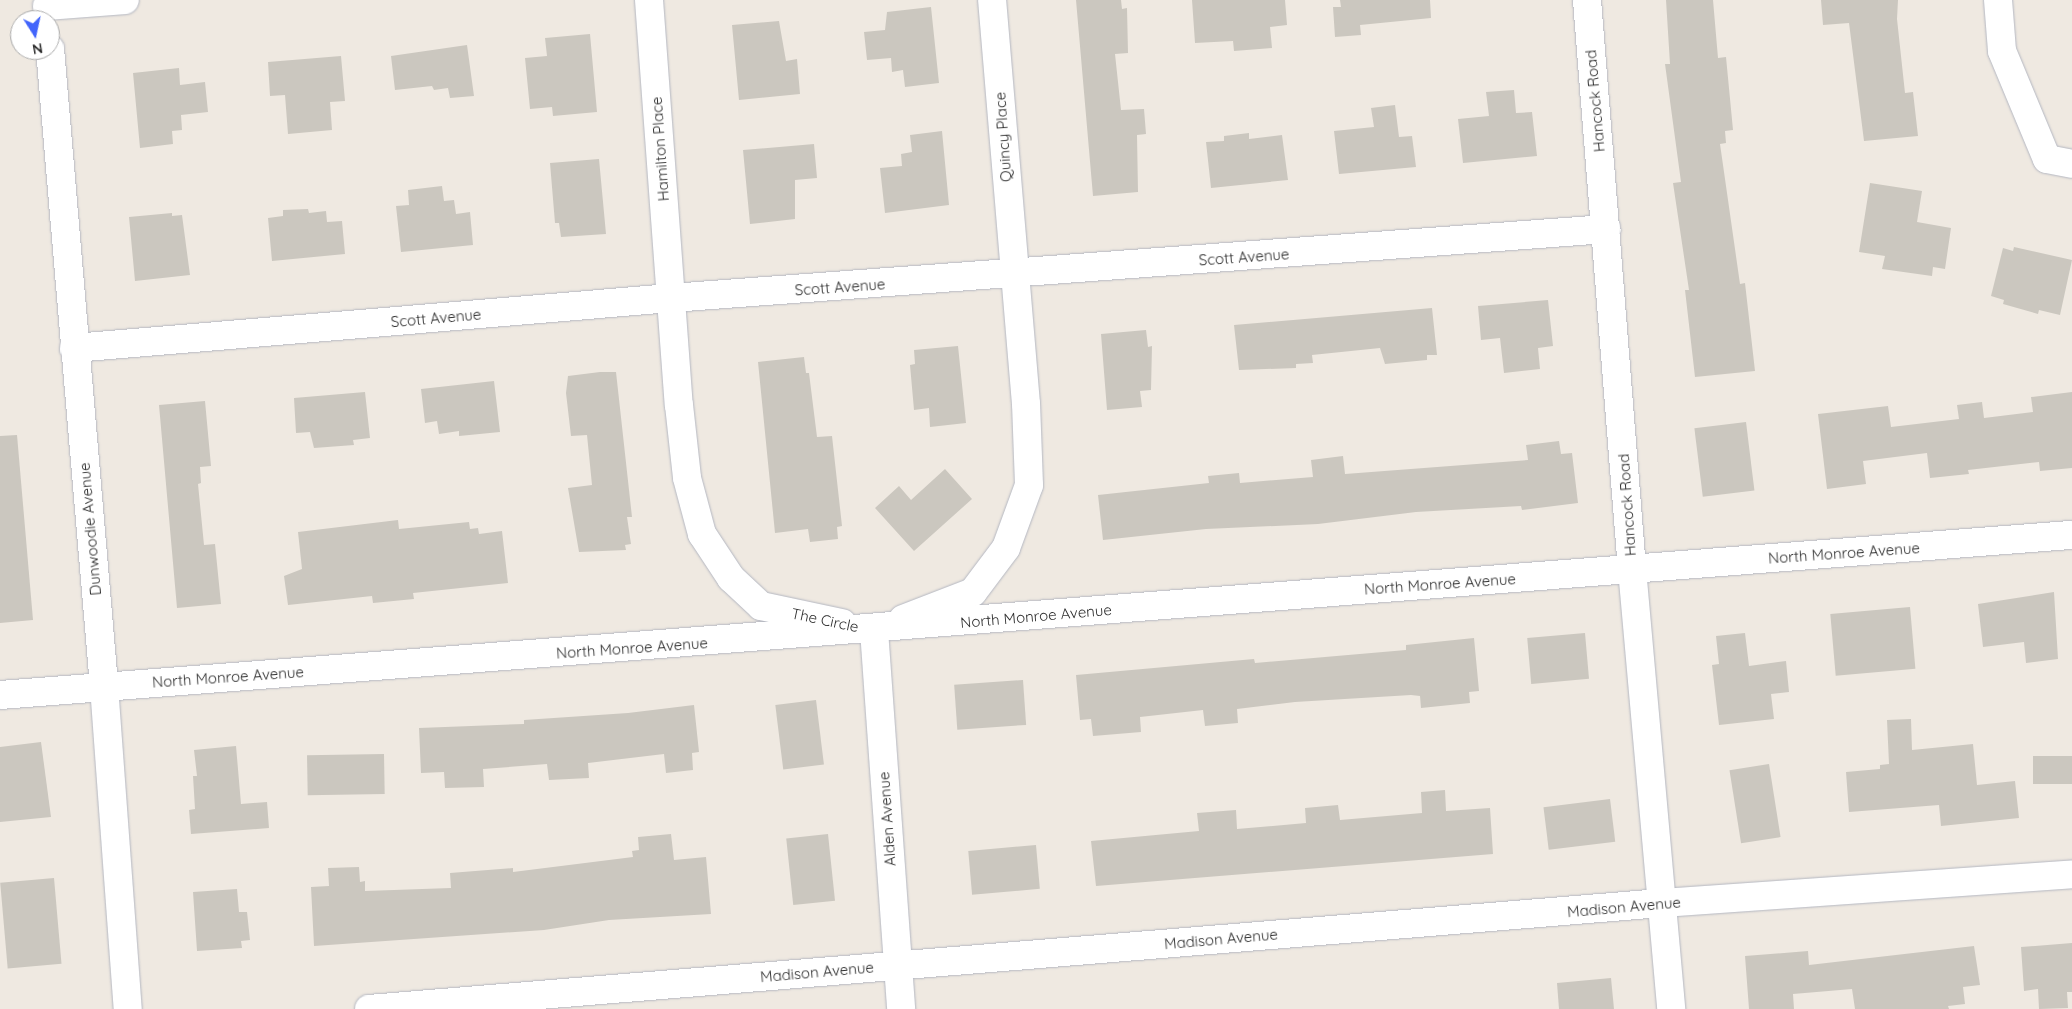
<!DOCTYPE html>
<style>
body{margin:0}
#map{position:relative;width:2072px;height:1009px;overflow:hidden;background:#efe9e1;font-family:Quicksand,sans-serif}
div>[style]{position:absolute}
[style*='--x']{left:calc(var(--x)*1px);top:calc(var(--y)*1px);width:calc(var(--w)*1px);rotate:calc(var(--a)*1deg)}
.building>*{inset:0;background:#cbc7bf;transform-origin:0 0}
.roads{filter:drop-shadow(0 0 1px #b4b7c1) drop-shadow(0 0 1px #b4b7c1)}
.minor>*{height:28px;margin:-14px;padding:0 14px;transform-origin:14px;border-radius:14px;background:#fff}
span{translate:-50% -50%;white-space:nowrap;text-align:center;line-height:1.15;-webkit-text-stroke:4px #fff;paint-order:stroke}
.street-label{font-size:15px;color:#2e2e2e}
.north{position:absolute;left:10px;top:10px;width:50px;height:50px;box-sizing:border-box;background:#fff;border:1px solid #ababab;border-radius:50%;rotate:170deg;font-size:14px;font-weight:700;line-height:20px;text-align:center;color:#2e2e2e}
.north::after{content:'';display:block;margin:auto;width:18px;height:22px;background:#4264fb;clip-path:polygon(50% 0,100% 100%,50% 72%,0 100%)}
</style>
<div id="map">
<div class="building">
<div style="clip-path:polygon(1076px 0,1121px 0,1122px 9px,1127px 8px,1128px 53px,1115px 54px,1121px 110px,1144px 109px,1146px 134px,1137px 135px,1138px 192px,1093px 196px)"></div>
<div style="clip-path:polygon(1192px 0,1285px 0,1287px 25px,1270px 27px,1272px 48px,1234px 51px,1233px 41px,1195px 43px)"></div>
<div style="clip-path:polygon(1340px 0,1430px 0,1431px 18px,1360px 25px,1361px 35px,1335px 37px,1333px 7px,1341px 7px)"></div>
<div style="clip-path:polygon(1666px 0,1713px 0,1718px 58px,1726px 57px,1733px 130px,1725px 131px,1726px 143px,1720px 144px,1740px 284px,1745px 283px,1755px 371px,1695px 377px,1685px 290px,1689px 290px,1673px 183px,1681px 182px,1665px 64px,1670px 64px)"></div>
<div style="clip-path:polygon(1821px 0,1898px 0,1897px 19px,1905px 93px,1913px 92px,1918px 136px,1864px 141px,1849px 23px,1823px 25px)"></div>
<div style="clip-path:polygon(931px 7px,939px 83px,905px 87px,903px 70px,892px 72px,891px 58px,867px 60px,864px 32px,885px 30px,887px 12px)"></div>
<div style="clip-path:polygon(779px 21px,786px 61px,797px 59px,800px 94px,739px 100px,732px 25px)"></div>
<div style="clip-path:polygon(590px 34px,597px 112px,553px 116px,552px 107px,530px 109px,525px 58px,547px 56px,545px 38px)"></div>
<div style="clip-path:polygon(467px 45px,474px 96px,450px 98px,448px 88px,434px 90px,432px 86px,395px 90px,391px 56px)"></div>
<div style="clip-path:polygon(341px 56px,345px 101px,330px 102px,332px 130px,288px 134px,285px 95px,270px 96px,268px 62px)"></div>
<div style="clip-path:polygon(179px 68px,180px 85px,205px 82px,208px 112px,181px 115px,182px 130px,172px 131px,173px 144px,140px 148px,133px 73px)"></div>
<div style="clip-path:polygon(1514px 90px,1516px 113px,1532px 112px,1537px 156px,1463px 163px,1458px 119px,1489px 116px,1486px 92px)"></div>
<div style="clip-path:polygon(1395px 105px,1399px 137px,1412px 136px,1416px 167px,1339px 174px,1334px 131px,1374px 127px,1371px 108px)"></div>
<div style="clip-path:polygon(942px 131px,949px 205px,885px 213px,880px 168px,902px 166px,901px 154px,912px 152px,910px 135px)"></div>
<div style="clip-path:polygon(1249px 133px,1249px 139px,1282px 135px,1288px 180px,1211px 188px,1206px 142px,1224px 141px,1224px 136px)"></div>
<div style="clip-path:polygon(814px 144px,817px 178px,795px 180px,795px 219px,750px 224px,743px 150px)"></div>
<div style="clip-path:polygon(599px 159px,606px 234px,561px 237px,559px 223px,555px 223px,550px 163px)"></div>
<div style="clip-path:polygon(1870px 183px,1922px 191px,1917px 222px,1951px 228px,1945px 269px,1933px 267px,1932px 276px,1882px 269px,1885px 256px,1859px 252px)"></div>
<div style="clip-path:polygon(442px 186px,444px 201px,454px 200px,456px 214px,470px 212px,473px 245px,401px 252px,396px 206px,409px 205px,408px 190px)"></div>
<div style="clip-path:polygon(308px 209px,309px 213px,326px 211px,327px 222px,342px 221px,345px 254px,272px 261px,268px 218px,283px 216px,283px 210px)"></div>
<div style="clip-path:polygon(172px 213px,172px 216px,182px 215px,190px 275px,135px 281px,129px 217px)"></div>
<div style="clip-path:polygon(2014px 247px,2072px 260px,2060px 315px,2039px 310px,2038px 314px,2003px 304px,2004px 300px,1991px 296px,2003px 248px,2013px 251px)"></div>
<div style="clip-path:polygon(1548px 300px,1553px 346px,1538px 348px,1540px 369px,1504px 373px,1500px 338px,1481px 340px,1478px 306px)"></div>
<div style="clip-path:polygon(1432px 308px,1437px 355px,1427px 355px,1427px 360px,1385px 364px,1380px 348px,1312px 355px,1313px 363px,1296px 364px,1296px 368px,1239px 370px,1234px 325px)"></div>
<div style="clip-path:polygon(1146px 330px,1148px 347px,1152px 346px,1151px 390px,1140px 391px,1142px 407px,1107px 410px,1101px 334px)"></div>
<div style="clip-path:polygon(958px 346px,966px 423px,930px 427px,929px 408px,914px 410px,910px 365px,915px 364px,914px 350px)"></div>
<div style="clip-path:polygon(804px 357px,806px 373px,809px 373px,817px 437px,832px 436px,842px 526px,837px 527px,838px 539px,810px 542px,808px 529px,775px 533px,758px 362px)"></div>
<div style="clip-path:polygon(600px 372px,616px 372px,632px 517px,627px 517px,631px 544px,625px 545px,626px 550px,579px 552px,568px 488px,592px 485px,587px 435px,571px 436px,566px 393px,568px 376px)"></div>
<div style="clip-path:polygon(494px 381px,500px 432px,459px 436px,459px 431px,439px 434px,437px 421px,425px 423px,421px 389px)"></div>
<div style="clip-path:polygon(365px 392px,370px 438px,353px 440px,354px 445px,314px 448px,310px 432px,296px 433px,294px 398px)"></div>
<div style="clip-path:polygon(2072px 392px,2072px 468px,2040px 471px,2039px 462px,1968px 470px,1969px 474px,1930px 478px,1927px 453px,1863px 461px,1866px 484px,1827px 489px,1818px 414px,1888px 406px,1891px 427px,1959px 419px,1957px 405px,1982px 402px,1984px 418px,2033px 412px,2031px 397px)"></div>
<div style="clip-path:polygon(205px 401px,211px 466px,200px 467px,201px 483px,198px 484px,204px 545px,215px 544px,221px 604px,177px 608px,159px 405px)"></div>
<div style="left:1746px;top:422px;width:69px;height:52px;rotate:83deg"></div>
<div style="clip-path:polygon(17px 435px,33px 620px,0 623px,0 436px)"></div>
<div style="clip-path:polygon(1559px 441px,1561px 454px,1572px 453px,1578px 503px,1522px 510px,1521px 506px,1416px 512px,1318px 524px,1206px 529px,1103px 540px,1098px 495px,1209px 483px,1208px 476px,1239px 473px,1240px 483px,1313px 477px,1311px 460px,1343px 456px,1345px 474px,1528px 460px,1526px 445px)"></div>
<div style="clip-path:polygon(945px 469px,972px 499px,914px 551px,875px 508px,899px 486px,911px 500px)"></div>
<div style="clip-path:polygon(398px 520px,399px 529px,469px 522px,470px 529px,478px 528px,479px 534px,502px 531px,508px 583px,413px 593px,414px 599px,373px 603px,372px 596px,288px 605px,284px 576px,302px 569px,298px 532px)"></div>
<div style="clip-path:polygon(2054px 592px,2058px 659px,2026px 663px,2024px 642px,1983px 647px,1978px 604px)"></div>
<div style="left:1910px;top:607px;width:62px;height:80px;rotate:85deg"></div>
<div style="left:1585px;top:633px;width:46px;height:58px;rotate:85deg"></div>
<div style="clip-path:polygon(1745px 633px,1749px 666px,1786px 661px,1789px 692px,1771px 694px,1774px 719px,1719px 725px,1712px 665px,1719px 664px,1716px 636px)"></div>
<div style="clip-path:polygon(1474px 638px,1479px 691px,1469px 692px,1470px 703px,1421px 708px,1420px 696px,1411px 695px,1295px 702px,1237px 709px,1238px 723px,1205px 726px,1203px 710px,1140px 717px,1141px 732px,1093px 736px,1091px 719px,1080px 720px,1076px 675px,1254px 659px,1255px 663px,1406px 650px,1406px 645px)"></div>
<div style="left:1023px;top:680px;width:45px;height:69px;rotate:86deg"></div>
<div style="left:816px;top:700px;width:65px;height:41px;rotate:83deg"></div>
<div style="clip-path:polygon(694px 705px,699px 752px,692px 753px,693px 770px,666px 773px,664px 754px,588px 763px,589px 778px,549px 780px,547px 764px,483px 769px,484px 787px,445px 788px,444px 772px,421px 773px,419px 728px,524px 724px,524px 720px,628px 713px)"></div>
<div style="clip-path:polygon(1911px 719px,1912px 750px,1973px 744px,1977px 785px,2015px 781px,2019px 818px,1941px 826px,1939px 805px,1849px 812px,1846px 772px,1880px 769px,1880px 765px,1889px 764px,1887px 720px)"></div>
<div style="clip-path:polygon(41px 742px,51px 817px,0 822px,0 747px)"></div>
<div style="clip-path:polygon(236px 746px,241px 804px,267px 802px,269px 828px,191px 834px,189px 810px,195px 809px,193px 776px,197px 776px,194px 750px)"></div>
<div style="left:384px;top:754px;width:40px;height:77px;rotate:89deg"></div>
<div style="left:2072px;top:756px;width:28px;height:39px;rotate:90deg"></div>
<div style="left:1769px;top:764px;width:74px;height:40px;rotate:81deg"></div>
<div style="clip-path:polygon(1445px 790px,1446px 811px,1490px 808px,1493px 854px,1096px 886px,1091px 841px,1199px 831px,1197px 813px,1236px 810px,1237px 829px,1306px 823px,1305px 808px,1338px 805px,1340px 820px,1422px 813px,1421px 792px)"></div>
<div style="left:1610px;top:799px;width:43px;height:67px;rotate:83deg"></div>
<div style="clip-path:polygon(671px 834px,674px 860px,706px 857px,711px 914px,609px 920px,544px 930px,314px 946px,311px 887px,329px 886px,328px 868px,359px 867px,360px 882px,365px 881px,365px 891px,451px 888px,450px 873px,513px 868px,513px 872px,633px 857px,632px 851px,639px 850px,638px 837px)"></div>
<div style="left:828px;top:834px;width:67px;height:42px;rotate:84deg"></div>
<div style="left:1036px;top:845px;width:44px;height:68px;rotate:85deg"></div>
<div style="left:54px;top:878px;width:86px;height:54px;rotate:85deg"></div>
<div style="clip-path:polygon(237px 889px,239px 912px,247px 912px,250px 940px,241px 941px,242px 948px,197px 951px,193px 892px)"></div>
<div style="clip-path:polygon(2072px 943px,2072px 992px,2067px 992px,2068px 1008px,2039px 1009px,2038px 989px,2024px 991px,2021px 947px)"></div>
<div style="clip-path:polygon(1974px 946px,1980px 985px,1963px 987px,1965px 1004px,1948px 1006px,1949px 1009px,1855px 1009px,1852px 989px,1793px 994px,1794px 1009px,1749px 1009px,1745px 956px,1808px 951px,1809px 965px)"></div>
<div style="clip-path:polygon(1611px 978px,1614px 1009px,1559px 1009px,1557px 983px)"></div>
</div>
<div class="roads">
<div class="minor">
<div style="--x:649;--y:0;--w:406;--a:85.8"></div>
<div style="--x:679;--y:405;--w:73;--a:83.7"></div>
<div style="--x:687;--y:478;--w:58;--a:75"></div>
<div style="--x:702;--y:534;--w:53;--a:56.6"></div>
<div style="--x:731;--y:578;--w:41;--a:43"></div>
<div style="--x:761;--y:606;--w:83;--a:11.9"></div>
<div style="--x:1587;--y:0;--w:571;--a:85.48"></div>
<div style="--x:1632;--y:569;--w:442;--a:84.9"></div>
<div style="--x:1998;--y:0;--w:51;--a:85.5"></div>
<div style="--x:2002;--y:51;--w:117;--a:67.4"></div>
<div style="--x:2047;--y:159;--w:25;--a:11"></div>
<div style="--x:47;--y:6;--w:78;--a:-4.4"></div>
<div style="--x:50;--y:49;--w:639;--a:85.15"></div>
<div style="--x:104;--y:686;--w:324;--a:85.8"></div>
<div style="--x:74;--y:348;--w:599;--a:-4.79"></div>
<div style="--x:671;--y:298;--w:938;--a:-4.22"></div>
<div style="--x:903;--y:619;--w:75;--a:-21.1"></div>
<div style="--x:973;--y:592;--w:55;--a:-53.1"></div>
<div style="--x:1006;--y:548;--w:67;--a:-69.9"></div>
<div style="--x:1029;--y:485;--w:81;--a:-92.1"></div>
<div style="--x:1026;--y:404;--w:405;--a:-94.8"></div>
<div style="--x:874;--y:630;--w:380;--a:85.9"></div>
<div style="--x:0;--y:695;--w:2078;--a:-4.42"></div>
<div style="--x:369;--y:1009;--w:1297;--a:-4.69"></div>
<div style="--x:1662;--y:903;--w:411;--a:-4"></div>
</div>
</div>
<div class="street-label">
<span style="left:1595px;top:101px;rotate:-95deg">Hancock Road</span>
<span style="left:1003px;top:137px;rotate:-94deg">Quincy Place</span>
<span style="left:660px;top:149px;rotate:-94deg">Hamilton Place</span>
<span style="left:1244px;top:257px;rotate:-4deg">Scott Avenue</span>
<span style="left:840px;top:287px;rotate:-4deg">Scott Avenue</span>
<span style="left:436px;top:318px;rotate:-5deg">Scott Avenue</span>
<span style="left:1627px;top:505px;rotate:-94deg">Hancock Road</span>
<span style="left:90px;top:529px;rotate:-95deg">Dunwoodie Avenue</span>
<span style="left:1844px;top:553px;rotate:-4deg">North Monroe Avenue</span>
<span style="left:1440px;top:584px;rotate:-4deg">North Monroe Avenue</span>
<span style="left:1036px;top:616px;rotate:-5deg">North Monroe Avenue</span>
<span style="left:825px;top:620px;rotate:12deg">The Circle</span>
<span style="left:632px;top:648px;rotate:-4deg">North Monroe Avenue</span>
<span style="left:228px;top:677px;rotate:-4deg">North Monroe Avenue</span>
<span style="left:887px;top:819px;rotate:-94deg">Alden Avenue</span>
<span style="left:1624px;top:907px;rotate:-5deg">Madison Avenue</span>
<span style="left:1221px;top:939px;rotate:-5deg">Madison Avenue</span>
<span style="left:817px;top:972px;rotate:-5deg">Madison Avenue</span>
</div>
<div class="north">N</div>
</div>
